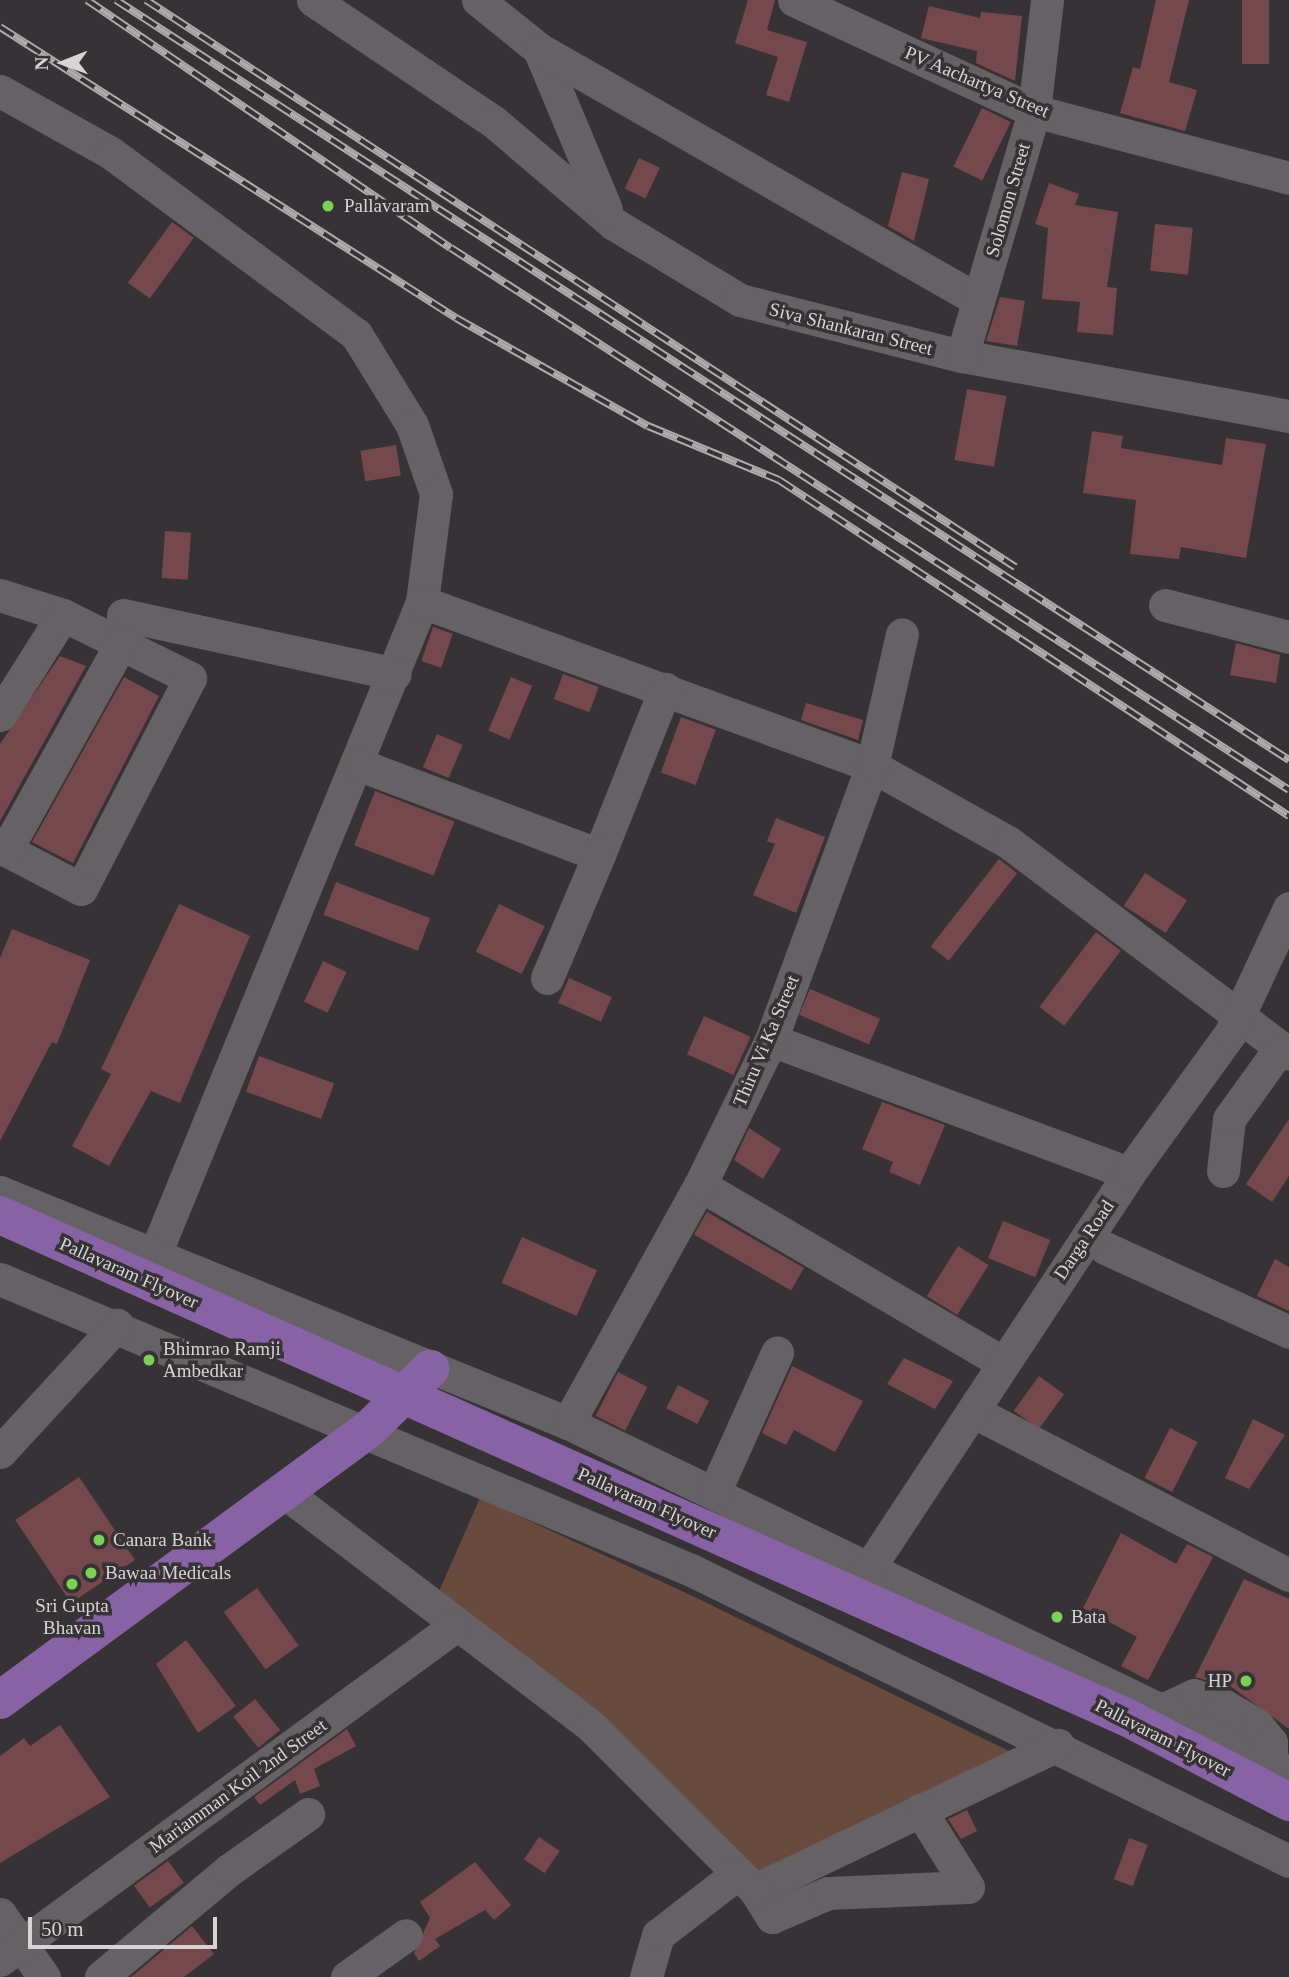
<!DOCTYPE html>
<style>
body{margin:0}
#map{position:relative;width:1289px;height:1977px;overflow:hidden;background:#373235;font-family:"Times New Roman",serif}
div>[style]{position:absolute}
[style*='--x']{left:calc(var(--x)*1px);top:calc(var(--y)*1px);width:calc(var(--w)*1px);rotate:calc(var(--a)*1deg)}
.green>*{inset:0;background:#684a3e}
.building>*{inset:0;background:#75484e;transform-origin:0 0}
.minor>*{height:33px;margin:-16.5px;padding:0 16.5px;transform-origin:16.5px;border-radius:16.5px;background:#666164}
.major>*{height:38px;margin:-19px;padding:0 19px;transform-origin:19px;border-radius:19px;background:#8762a5}
.rail>*{height:8px;margin-top:-4px;transform-origin:0;background:repeating-linear-gradient(90deg,#373235 0 16px,#aeaaac 0 32px);box-sizing:border-box;border-block:2px solid #aeaaac}
.dots>*{width:19px;height:19px;translate:-50% -50%;box-sizing:border-box;border:4px solid #373235;border-radius:50%}
span{translate:-50% -50%;white-space:nowrap;text-align:center;line-height:1.15;-webkit-text-stroke:7px #373235;paint-order:stroke}
.street-label{font-size:19px;color:#d7d4d6}
.poi-label{font-size:19px;color:#d7d4d6}
.left{translate:0 -50%;text-align:left}
.right{translate:-100% -50%;text-align:right}
.north{position:absolute;left:28px;top:28px;width:70px;height:70px;-webkit-text-stroke:5px #373235;paint-order:stroke;rotate:269deg;font-size:19px;font-weight:700;line-height:28px;text-align:center;color:#d7d4d6}
.north::after{content:'';display:block;margin:auto;width:24px;height:32px;background:#d7d4d6;clip-path:polygon(50% 0,100% 100%,50% 72%,0 100%)}
.scale{position:absolute;left:28px;top:1917px;width:189px;height:32px;box-sizing:border-box;border:4px solid #d7d4d6;border-top:0;padding-left:9px;font-size:21px;line-height:24px;white-space:nowrap;color:#d7d4d6;-webkit-text-stroke:5px #373235;paint-order:stroke}
</style>
<div id="map">
<div class="green">
<div style="clip-path:polygon(480px 1498px,699px 1599px,1019px 1756px,759px 1881px,436px 1598px)"></div>
</div>
<div class="building">
<div style="clip-path:polygon(748px 0,775px 0,767px 30px,807px 42px,789px 102px,766px 95px,778px 57px,735px 43px)"></div>
<div style="clip-path:polygon(1156px 0,1189px 0,1169px 82px,1197px 90px,1185px 131px,1120px 113px,1133px 67px,1140px 69px)"></div>
<div style="left:1242px;top:0;width:27px;height:64px"></div>
<div style="clip-path:polygon(929px 6px,980px 18px,981px 12px,1022px 16px,1015px 81px,976px 63px,977px 51px,921px 38px)"></div>
<div style="left:982px;top:108px;width:32px;height:65px;rotate:26deg"></div>
<div style="left:639px;top:158px;width:23px;height:34px;rotate:25deg"></div>
<div style="clip-path:polygon(902px 172px,929px 179px,914px 241px,888px 226px)"></div>
<div style="clip-path:polygon(1049px 183px,1079px 194px,1075px 205px,1118px 212px,1107px 287px,1117px 288px,1113px 335px,1077px 332px,1080px 302px,1042px 299px,1048px 228px,1035px 224px)"></div>
<div style="left:172px;top:222px;width:27px;height:75px;rotate:36deg"></div>
<div style="left:1155px;top:224px;width:38px;height:47px;rotate:6deg"></div>
<div style="clip-path:polygon(1000px 297px,1025px 301px,1017px 346px,986px 341px)"></div>
<div style="left:967px;top:389px;width:40px;height:72px;rotate:10deg"></div>
<div style="clip-path:polygon(1092px 431px,1123px 436px,1121px 448px,1222px 465px,1226px 438px,1266px 444px,1246px 558px,1181px 547px,1179px 559px,1130px 554px,1136px 500px,1083px 493px)"></div>
<div style="left:396px;top:445px;width:31px;height:36px;rotate:81deg"></div>
<div style="left:165px;top:531px;width:26px;height:47px;rotate:4deg"></div>
<div style="left:433px;top:627px;width:21px;height:36px;rotate:19deg"></div>
<div style="clip-path:polygon(1236px 643px,1280px 655px,1276px 683px,1230px 675px)"></div>
<div style="clip-path:polygon(60px 656px,86px 666px,0 821px,0 744px)"></div>
<div style="left:563px;top:674px;width:38px;height:27px;rotate:20deg"></div>
<div style="clip-path:polygon(124px 677px,159px 696px,73px 863px,32px 842px)"></div>
<div style="left:511px;top:677px;width:23px;height:58px;rotate:23deg"></div>
<div style="clip-path:polygon(806px 703px,863px 720px,858px 740px,801px 720px)"></div>
<div style="left:681px;top:717px;width:37px;height:59px;rotate:20deg"></div>
<div style="left:437px;top:734px;width:28px;height:36px;rotate:23deg"></div>
<div style="left:375px;top:791px;width:85px;height:58px;rotate:21deg"></div>
<div style="clip-path:polygon(776px 818px,825px 837px,796px 913px,753px 895px,775px 844px,767px 841px)"></div>
<div style="left:999px;top:859px;width:23px;height:111px;rotate:38deg"></div>
<div style="left:1145px;top:873px;width:50px;height:39px;rotate:33deg"></div>
<div style="left:336px;top:882px;width:101px;height:35px;rotate:21deg"></div>
<div style="clip-path:polygon(179px 904px,250px 936px,180px 1103px,151px 1091px,109px 1166px,72px 1146px,111px 1074px,101px 1069px)"></div>
<div style="left:499px;top:904px;width:51px;height:53px;rotate:26deg"></div>
<div style="clip-path:polygon(12px 929px,90px 960px,57px 1044px,52px 1042px,0 1141px,0 958px)"></div>
<div style="left:1096px;top:932px;width:31px;height:94px;rotate:37deg"></div>
<div style="left:323px;top:961px;width:26px;height:45px;rotate:25deg"></div>
<div style="left:569px;top:978px;width:47px;height:27px;rotate:24deg"></div>
<div style="left:810px;top:989px;width:76px;height:28px;rotate:23deg"></div>
<div style="left:704px;top:1016px;width:51px;height:42px;rotate:24deg"></div>
<div style="left:259px;top:1056px;width:80px;height:38px;rotate:20deg"></div>
<div style="clip-path:polygon(882px 1102px,945px 1125px,920px 1185px,889px 1172px,893px 1162px,862px 1149px)"></div>
<div style="clip-path:polygon(1289px 1119px,1289px 1176px,1272px 1202px,1246px 1184px)"></div>
<div style="clip-path:polygon(749px 1128px,781px 1149px,763px 1179px,734px 1160px)"></div>
<div style="left:707px;top:1212px;width:112px;height:26px;rotate:30deg"></div>
<div style="left:1003px;top:1221px;width:51px;height:40px;rotate:22deg"></div>
<div style="left:522px;top:1237px;width:82px;height:50px;rotate:24deg"></div>
<div style="left:958px;top:1246px;width:36px;height:59px;rotate:32deg"></div>
<div style="clip-path:polygon(1275px 1259px,1289px 1267px,1289px 1311px,1257px 1296px)"></div>
<div style="clip-path:polygon(904px 1358px,953px 1381px,935px 1409px,887px 1384px)"></div>
<div style="clip-path:polygon(792px 1366px,863px 1401px,835px 1452px,794px 1430px,786px 1445px,762px 1433px)"></div>
<div style="left:618px;top:1372px;width:33px;height:49px;rotate:27deg"></div>
<div style="left:1039px;top:1376px;width:31px;height:43px;rotate:36deg"></div>
<div style="left:678px;top:1385px;width:35px;height:26px;rotate:27deg"></div>
<div style="clip-path:polygon(1253px 1419px,1285px 1435px,1249px 1489px,1225px 1478px)"></div>
<div style="left:1170px;top:1428px;width:31px;height:56px;rotate:27deg"></div>
<div style="left:79px;top:1477px;width:100px;height:77px;rotate:56deg"></div>
<div style="clip-path:polygon(1121px 1533px,1176px 1564px,1187px 1544px,1213px 1557px,1148px 1680px,1121px 1666px,1137px 1637px,1083px 1608px)"></div>
<div style="clip-path:polygon(1244px 1579px,1289px 1599px,1289px 1729px,1233px 1688px,1195px 1677px)"></div>
<div style="left:257px;top:1588px;width:71px;height:41px;rotate:54deg"></div>
<div style="clip-path:polygon(186px 1640px,236px 1706px,198px 1733px,156px 1664px)"></div>
<div style="left:255px;top:1699px;width:40px;height:28px;rotate:51deg"></div>
<div style="clip-path:polygon(60px 1725px,110px 1797px,0 1863px,0 1756px,24px 1738px,30px 1746px)"></div>
<div style="clip-path:polygon(347px 1729px,356px 1746px,314px 1769px,320px 1786px,300px 1794px,295px 1780px,260px 1805px,254px 1797px)"></div>
<div style="clip-path:polygon(967px 1810px,977px 1831px,961px 1839px,948px 1819px)"></div>
<div style="left:539px;top:1837px;width:25px;height:27px;rotate:34deg"></div>
<div style="left:1129px;top:1838px;width:20px;height:44px;rotate:20deg"></div>
<div style="left:168px;top:1861px;width:27px;height:42px;rotate:54deg"></div>
<div style="clip-path:polygon(475px 1862px,511px 1905px,494px 1920px,485px 1910px,435px 1939px,440px 1946px,419px 1961px,414px 1953px,430px 1918px,420px 1902px)"></div>
<div style="clip-path:polygon(192px 1926px,214px 1954px,184px 1977px,131px 1977px)"></div>
</div>
<div class="minor">
<div style="--x:313;--y:0;--w:218;--a:34"></div>
<div style="--x:494;--y:122;--w:157;--a:40.4"></div>
<div style="--x:614;--y:224;--w:147;--a:31.1"></div>
<div style="--x:740;--y:300;--w:229;--a:14.2"></div>
<div style="--x:962;--y:356;--w:332;--a:10.4"></div>
<div style="--x:478;--y:0;--w:78;--a:38.8"></div>
<div style="--x:539;--y:49;--w:173;--a:67.3"></div>
<div style="--x:794;--y:0;--w:264;--a:24.8"></div>
<div style="--x:1034;--y:111;--w:264;--a:14.7"></div>
<div style="--x:539;--y:49;--w:506;--a:29.76"></div>
<div style="--x:0;--y:91;--w:127;--a:29.2"></div>
<div style="--x:111;--y:153;--w:305;--a:36.5"></div>
<div style="--x:356;--y:334;--w:107;--a:58.4"></div>
<div style="--x:412;--y:425;--w:73;--a:70.8"></div>
<div style="--x:436;--y:494;--w:109;--a:97.4"></div>
<div style="--x:422;--y:602;--w:710;--a:112.27"></div>
<div style="--x:962;--y:356;--w:255;--a:-73.6"></div>
<div style="--x:1034;--y:111;--w:112;--a:-83.3"></div>
<div style="--x:0;--y:595;--w:66;--a:17.6"></div>
<div style="--x:422;--y:602;--w:479;--a:20"></div>
<div style="--x:872;--y:766;--w:156;--a:29.2"></div>
<div style="--x:1008;--y:842;--w:352;--a:37"></div>
<div style="--x:1165;--y:605;--w:128;--a:14.5"></div>
<div style="--x:123;--y:615;--w:278;--a:12.2"></div>
<div style="--x:0;--y:715;--w:118;--a:-57.8"></div>
<div style="--x:63;--y:615;--w:142;--a:26.4"></div>
<div style="--x:190;--y:678;--w:237;--a:117.3"></div>
<div style="--x:81;--y:889;--w:85;--a:-152.5"></div>
<div style="--x:360;--y:765;--w:255;--a:20.6"></div>
<div style="--x:599;--y:855;--w:179;--a:-68.3"></div>
<div style="--x:0;--y:846;--w:7;--a:34"></div>
<div style="--x:6;--y:850;--w:238;--a:-60.9"></div>
<div style="--x:547;--y:978;--w:134;--a:-67.1"></div>
<div style="--x:771;--y:1040;--w:365;--a:20.4"></div>
<div style="--x:1223;--y:1171;--w:52;--a:-83.4"></div>
<div style="--x:1229;--y:1119;--w:87;--a:-54.3"></div>
<div style="--x:700;--y:1185;--w:336;--a:30.4"></div>
<div style="--x:0;--y:1192;--w:613;--a:22.13"></div>
<div style="--x:568;--y:1423;--w:801;--a:25.83"></div>
<div style="--x:1105;--y:1248;--w:202;--a:24.5"></div>
<div style="--x:0;--y:1279;--w:750;--a:22.84"></div>
<div style="--x:691;--y:1570;--w:665;--a:25.95"></div>
<div style="--x:986;--y:1418;--w:341;--a:27.4"></div>
<div style="--x:568;--y:1423;--w:272;--a:-61"></div>
<div style="--x:700;--y:1185;--w:161;--a:-63.9"></div>
<div style="--x:771;--y:1040;--w:292;--a:-69.8"></div>
<div style="--x:872;--y:766;--w:135;--a:-77.2"></div>
<div style="--x:0;--y:1452;--w:173;--a:-47.3"></div>
<div style="--x:284;--y:1492;--w:386;--a:37.3"></div>
<div style="--x:591;--y:1726;--w:232;--a:45"></div>
<div style="--x:755;--y:1890;--w:336;--a:-25.6"></div>
<div style="--x:714;--y:1493;--w:154;--a:-65.8"></div>
<div style="--x:869;--y:1568;--w:473;--a:-56.6"></div>
<div style="--x:1129;--y:1173;--w:174;--a:-54.1"></div>
<div style="--x:1231;--y:1032;--w:137;--a:-64.9"></div>
<div style="--x:1162;--y:1710;--w:35;--a:-25"></div>
<div style="--x:1194;--y:1695;--w:31;--a:19"></div>
<div style="--x:1223;--y:1705;--w:39;--a:30"></div>
<div style="--x:1257;--y:1725;--w:22;--a:51"></div>
<div style="--x:1271;--y:1742;--w:21;--a:90"></div>
<div style="--x:755;--y:1890;--w:32;--a:58"></div>
<div style="--x:772;--y:1917;--w:61;--a:-23.2"></div>
<div style="--x:828;--y:1893;--w:140;--a:-2.5"></div>
<div style="--x:968;--y:1887;--w:91;--a:-121.9"></div>
<div style="--x:0;--y:1914;--w:77;--a:55.1"></div>
<div style="--x:0;--y:1960;--w:564;--a:-36.28"></div>
<div style="--x:101;--y:1977;--w:167;--a:-39.9"></div>
<div style="--x:229;--y:1870;--w:97;--a:-35.3"></div>
<div style="--x:347;--y:1977;--w:72;--a:-35.4"></div>
<div style="--x:646;--y:1977;--w:44;--a:-74.1"></div>
<div style="--x:658;--y:1935;--w:101;--a:-37.8"></div>
</div>
<div class="major">
<div style="--x:0;--y:1215;--w:1233;--a:24.03"></div>
<div style="--x:1126;--y:1717;--w:184;--a:27.5"></div>
<div style="--x:0;--y:1700;--w:458;--a:-36.3"></div>
<div style="--x:369;--y:1429;--w:86;--a:-44.5"></div>
</div>
<div class="rail">
<div style="--x:87;--y:0;--w:440;--a:34.3"></div>
<div style="--x:451;--y:248;--w:998;--a:32.89"></div>
<div style="--x:116;--y:0;--w:1398;--a:32.94"></div>
<div style="--x:146;--y:0;--w:1038;--a:33.12"></div>
<div style="--x:0;--y:27;--w:541;--a:32.54"></div>
<div style="--x:456;--y:318;--w:220;--a:29.4"></div>
<div style="--x:648;--y:426;--w:142;--a:22.4"></div>
<div style="--x:779;--y:480;--w:611;--a:33.38"></div>
</div>
<div class="dots">
<div style="left:328px;top:206px;background:#7bd156"></div>
<div style="left:149px;top:1360px;background:#7bd156"></div>
<div style="left:99px;top:1540px;background:#7bd156"></div>
<div style="left:91px;top:1573px;background:#7bd156"></div>
<div style="left:72px;top:1584px;background:#7bd156"></div>
<div style="left:1057px;top:1617px;background:#7bd156"></div>
<div style="left:1246px;top:1681px;background:#7bd156"></div>
</div>
<div class="street-label">
<span style="left:977px;top:82px;rotate:23deg">PV Aachartya Street</span>
<span style="left:1008px;top:200px;rotate:-74deg">Solomon Street</span>
<span style="left:851px;top:329px;rotate:14deg">Siva Shankaran Street</span>
<span style="left:766px;top:1041px;rotate:-67deg">Thiru Vi Ka Street</span>
<span style="left:1084px;top:1240px;rotate:-56deg">Darga Road</span>
<span style="left:129px;top:1273px;rotate:24deg">Pallavaram Flyover</span>
<span style="left:647px;top:1503px;rotate:24deg">Pallavaram Flyover</span>
<span style="left:1163px;top:1738px;rotate:27deg">Pallavaram Flyover</span>
<span style="left:238px;top:1786px;rotate:-36deg">Mariamman Koil 2nd Street</span>
</div>
<div class="poi-label">
<span class="left" style="left:344px;top:206px">Pallavaram</span>
<span class="left" style="left:163px;top:1360px">Bhimrao Ramji<br>Ambedkar</span>
<span class="left" style="left:113px;top:1540px">Canara Bank</span>
<span class="left" style="left:105px;top:1573px">Bawaa Medicals</span>
<span style="left:72px;top:1617px">Sri Gupta<br>Bhavan</span>
<span class="left" style="left:1071px;top:1617px">Bata</span>
<span class="right" style="left:1232px;top:1681px">HP</span>
</div>
<div class="north">N</div>
<div class="scale">50 m</div>
</div>
